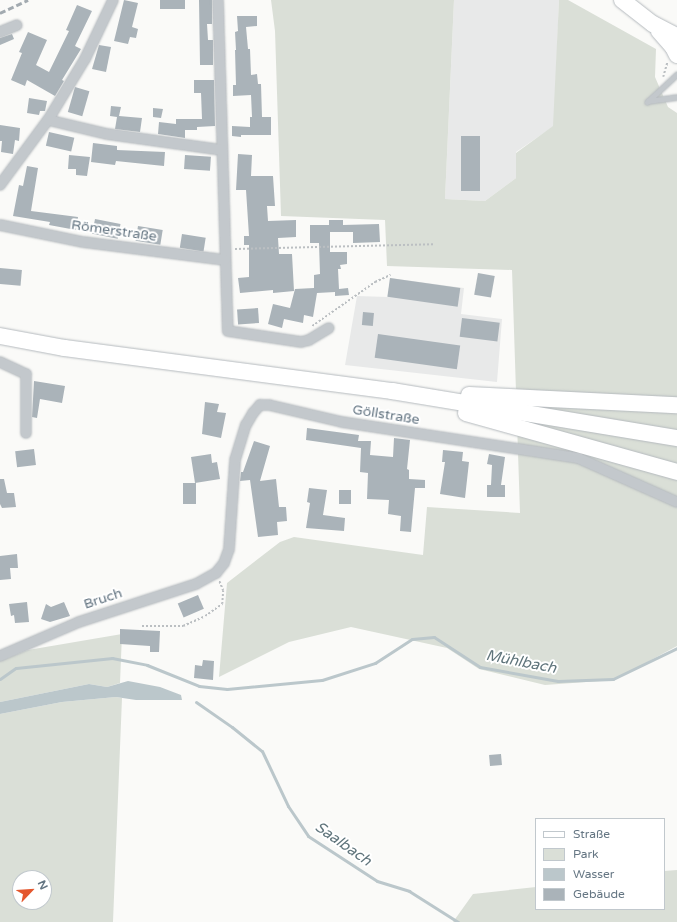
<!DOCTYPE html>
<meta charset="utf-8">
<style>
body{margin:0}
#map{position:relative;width:677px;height:922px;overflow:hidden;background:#fafaf8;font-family:"Varela Round",sans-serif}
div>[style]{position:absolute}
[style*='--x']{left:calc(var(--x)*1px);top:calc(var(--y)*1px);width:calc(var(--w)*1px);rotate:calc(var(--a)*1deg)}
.built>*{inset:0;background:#e8e9e9}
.green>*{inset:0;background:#dadfd7}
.water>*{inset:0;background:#bbc7cb}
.stream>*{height:3px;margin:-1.5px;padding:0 1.5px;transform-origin:1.5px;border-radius:1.5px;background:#bbc7cb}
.building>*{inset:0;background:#aab3b9;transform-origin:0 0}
.path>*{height:1.5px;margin-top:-0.75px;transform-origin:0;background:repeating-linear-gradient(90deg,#bbbfc2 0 2px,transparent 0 4px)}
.roads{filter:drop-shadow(0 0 1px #b5babe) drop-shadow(0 0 1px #b5babe)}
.lane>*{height:5px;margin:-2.5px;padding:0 2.5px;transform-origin:2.5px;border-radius:2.5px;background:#c3c8cc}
.street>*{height:10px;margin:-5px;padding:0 5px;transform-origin:5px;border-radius:5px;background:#c3c8cc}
.primary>*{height:16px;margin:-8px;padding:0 8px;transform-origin:8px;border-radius:8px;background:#fff}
.rail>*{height:3px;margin-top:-1.5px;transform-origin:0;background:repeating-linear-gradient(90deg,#a2aab0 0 6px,transparent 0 9px)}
span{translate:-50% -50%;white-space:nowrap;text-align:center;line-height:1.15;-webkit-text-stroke:4px #fff;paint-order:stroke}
.street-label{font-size:14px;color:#657683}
.water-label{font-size:15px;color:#60757c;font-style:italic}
.legend{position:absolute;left:535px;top:818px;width:130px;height:92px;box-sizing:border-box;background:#fff;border:1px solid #c1c8cd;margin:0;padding:5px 7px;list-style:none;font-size:12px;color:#657683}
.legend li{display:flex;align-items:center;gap:8px;height:20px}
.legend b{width:20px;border:1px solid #c1c8cd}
.north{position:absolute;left:12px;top:870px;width:40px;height:40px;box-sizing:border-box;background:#fff;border:1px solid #c1c8cd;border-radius:50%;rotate:65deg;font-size:11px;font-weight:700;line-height:16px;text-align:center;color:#657683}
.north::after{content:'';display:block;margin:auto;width:14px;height:18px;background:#e4572e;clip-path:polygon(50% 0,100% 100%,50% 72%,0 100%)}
</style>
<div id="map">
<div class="built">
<div style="clip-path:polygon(454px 0,559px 0,554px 126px,516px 152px,516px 178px,485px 201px,445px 199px)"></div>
<div style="clip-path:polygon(390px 278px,464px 288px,461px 314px,502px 319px,497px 382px,345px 365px,357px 296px,388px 297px)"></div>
</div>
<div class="green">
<div style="clip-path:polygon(271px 0,454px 0,445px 199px,485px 201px,516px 178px,516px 153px,553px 126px,559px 0,568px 0,656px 49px,655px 77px,668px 107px,677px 113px,677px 646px,614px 680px,545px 685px,479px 669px,447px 648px,351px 627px,289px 642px,219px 677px,227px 583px,280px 542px,294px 537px,423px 555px,427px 507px,520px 513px,512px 270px,387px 266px,385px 220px,281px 216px,275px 31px)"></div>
<div style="clip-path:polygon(122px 634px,120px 683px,107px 687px,89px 684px,0 702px,0 661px,28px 650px)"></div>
<div style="clip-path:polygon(evenodd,116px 697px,122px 698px,113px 922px,0 922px,0 714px,62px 702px,116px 697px,20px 878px,44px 878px,44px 902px,20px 902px,20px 878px)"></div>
<div style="clip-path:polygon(677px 870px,677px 922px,453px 922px,473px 894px,536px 887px,536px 909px,664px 909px,664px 871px)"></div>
</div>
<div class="water">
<div style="clip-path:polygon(128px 681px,160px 687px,181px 695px,182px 700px,136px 700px,116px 697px,62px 702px,0 714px,0 702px,89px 684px,107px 687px)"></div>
</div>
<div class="stream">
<div style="--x:0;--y:679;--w:19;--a:-35"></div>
<div style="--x:16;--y:668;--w:97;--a:-5.9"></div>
<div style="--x:112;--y:658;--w:36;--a:11"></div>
<div style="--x:147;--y:665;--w:56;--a:22"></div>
<div style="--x:199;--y:686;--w:28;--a:6"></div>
<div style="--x:227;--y:689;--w:95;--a:-5.4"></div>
<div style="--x:322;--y:680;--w:56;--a:-17.8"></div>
<div style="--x:375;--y:663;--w:44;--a:-33"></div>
<div style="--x:412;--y:639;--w:22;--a:-5"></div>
<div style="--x:434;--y:637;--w:55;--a:33.1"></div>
<div style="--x:480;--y:667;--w:79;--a:10.2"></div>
<div style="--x:558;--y:681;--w:55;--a:-2.1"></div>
<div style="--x:613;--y:679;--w:71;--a:-25.8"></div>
<div style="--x:196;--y:702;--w:44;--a:34.8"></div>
<div style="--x:232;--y:727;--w:38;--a:39"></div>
<div style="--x:262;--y:751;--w:61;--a:64.7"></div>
<div style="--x:288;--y:806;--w:36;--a:56"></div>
<div style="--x:308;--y:836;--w:82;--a:33.1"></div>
<div style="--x:377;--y:881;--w:34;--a:17"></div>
<div style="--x:409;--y:891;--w:58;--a:32.3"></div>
</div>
<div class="building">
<div style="clip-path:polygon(124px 0,138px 3px,132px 27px,138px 29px,136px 38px,130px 37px,128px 44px,114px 41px)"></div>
<div style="left:160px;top:0;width:25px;height:9px"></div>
<div style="clip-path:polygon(199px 0,212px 0,212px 24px,207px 24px,208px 40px,213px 40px,213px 65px,200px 65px)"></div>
<div style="clip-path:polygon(77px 5px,92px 11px,75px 46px,81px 49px,62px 80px,64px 81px,55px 96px,27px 80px,25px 86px,11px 80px,22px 53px,19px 52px,28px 32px,47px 40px,36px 65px,49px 72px,69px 31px,66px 30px)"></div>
<div style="clip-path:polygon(237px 16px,257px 16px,257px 26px,246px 27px,248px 49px,250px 49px,251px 75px,257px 74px,258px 84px,261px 84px,262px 117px,271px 117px,271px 135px,241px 135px,241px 137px,232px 136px,232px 126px,250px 127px,250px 117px,252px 117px,251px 95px,233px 96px,233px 85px,236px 85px,235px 50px,236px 50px,235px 32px,238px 31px)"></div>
<div style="clip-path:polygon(12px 34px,14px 39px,0 45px,0 38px)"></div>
<div style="clip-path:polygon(99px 45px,111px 47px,106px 72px,92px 69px)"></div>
<div style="clip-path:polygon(194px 80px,214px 80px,215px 126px,197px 127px,197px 130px,185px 130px,185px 138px,158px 134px,159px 122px,176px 124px,176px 119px,202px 119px,201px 93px,194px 93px)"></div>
<div style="left:75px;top:87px;width:15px;height:26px;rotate:16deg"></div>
<div style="clip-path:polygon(29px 98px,47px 101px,45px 111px,40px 111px,39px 115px,27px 113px)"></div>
<div style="clip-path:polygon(111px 106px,121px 107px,119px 116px,142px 118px,140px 132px,115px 129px,117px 117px,110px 116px)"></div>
<div style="clip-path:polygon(153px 108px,163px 109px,161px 118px,153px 117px)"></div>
<div style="clip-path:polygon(0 125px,20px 128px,19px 141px,15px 140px,13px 154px,1px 152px,2px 141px,0 141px)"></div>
<div style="left:49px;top:132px;width:26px;height:14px;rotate:13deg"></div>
<div style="left:461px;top:136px;width:19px;height:55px"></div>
<div style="clip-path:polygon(93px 143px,117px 146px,117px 150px,165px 152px,164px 166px,116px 161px,115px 165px,91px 162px)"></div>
<div style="clip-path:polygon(238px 154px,252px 155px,251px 176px,273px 176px,275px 206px,267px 206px,268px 221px,296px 220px,296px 237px,278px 238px,279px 254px,292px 254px,294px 291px,273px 293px,273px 290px,240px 293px,238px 278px,249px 277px,249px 245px,244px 245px,244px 236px,249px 236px,246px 190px,236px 190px)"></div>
<div style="clip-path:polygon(69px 155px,90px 157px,87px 176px,76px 175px,76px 169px,68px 169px)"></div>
<div style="left:185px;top:155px;width:26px;height:14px;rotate:4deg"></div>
<div style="clip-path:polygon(27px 166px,38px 168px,31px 211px,78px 217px,76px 230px,49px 225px,50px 222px,13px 216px,19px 185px,23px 186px)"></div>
<div style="left:95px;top:219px;width:26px;height:15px;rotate:11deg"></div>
<div style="clip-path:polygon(329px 220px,343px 220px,343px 225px,379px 224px,380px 242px,353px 243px,353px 232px,330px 232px,330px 252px,347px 252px,347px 264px,340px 265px,341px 269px,338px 269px,339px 289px,348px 288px,349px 295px,335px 296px,335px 292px,317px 293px,313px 317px,304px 315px,303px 323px,284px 319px,282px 328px,268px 324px,273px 304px,290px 308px,295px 289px,314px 288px,314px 275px,320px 274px,319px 243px,310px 243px,310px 225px,329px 225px)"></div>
<div style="left:138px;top:226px;width:25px;height:15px;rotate:9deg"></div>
<div style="left:182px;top:234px;width:24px;height:14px;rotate:9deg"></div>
<div style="left:0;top:268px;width:22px;height:16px;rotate:5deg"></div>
<div style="left:478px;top:273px;width:17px;height:22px;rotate:10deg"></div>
<div style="left:390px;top:278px;width:71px;height:19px;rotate:8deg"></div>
<div style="left:258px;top:308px;width:15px;height:21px;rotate:86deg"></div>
<div style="left:363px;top:312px;width:11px;height:13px;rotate:5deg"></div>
<div style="left:462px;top:318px;width:38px;height:19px;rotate:7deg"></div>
<div style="left:378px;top:334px;width:83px;height:24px;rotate:8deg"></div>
<div style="clip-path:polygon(34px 381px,65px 386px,62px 403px,40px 399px,37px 418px,32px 417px)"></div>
<div style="clip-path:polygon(205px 402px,219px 404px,217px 412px,226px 413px,221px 438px,202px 434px)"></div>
<div style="clip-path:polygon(307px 428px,359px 435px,358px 441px,371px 441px,370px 455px,393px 457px,394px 438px,410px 440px,407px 469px,409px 470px,409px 479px,425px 480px,425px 488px,415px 488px,411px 532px,400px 531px,401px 516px,388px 514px,389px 500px,367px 499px,368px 473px,360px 472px,361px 448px,306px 440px)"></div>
<div style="clip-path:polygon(254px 441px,270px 446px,260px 481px,276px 479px,279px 507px,286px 507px,287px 521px,277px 522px,278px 535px,258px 537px,250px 480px,240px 481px,241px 472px,243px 472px)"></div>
<div style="left:34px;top:449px;width:16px;height:19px;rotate:83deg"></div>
<div style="clip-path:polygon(443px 450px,463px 452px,462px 461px,469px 462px,465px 498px,440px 494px,445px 462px,442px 462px)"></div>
<div style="clip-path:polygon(211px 454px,212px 463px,217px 462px,220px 479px,195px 483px,191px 457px)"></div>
<div style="clip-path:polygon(489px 454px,505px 457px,501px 485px,505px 485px,505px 497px,487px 497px,487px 485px,491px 485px,492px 465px,487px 464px)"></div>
<div style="clip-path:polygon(0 479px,4px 479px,7px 493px,14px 493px,16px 507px,2px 508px,0 504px)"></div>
<div style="left:196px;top:483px;width:21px;height:13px;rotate:90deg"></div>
<div style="clip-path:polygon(309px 488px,327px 490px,323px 515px,345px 518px,344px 531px,306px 528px,310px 503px,307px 502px)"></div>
<div style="left:339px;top:490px;width:12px;height:14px"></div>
<div style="clip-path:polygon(17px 554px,18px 568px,10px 568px,11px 579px,0 580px,0 556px)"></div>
<div style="left:198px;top:595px;width:15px;height:22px;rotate:67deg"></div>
<div style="clip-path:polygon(27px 602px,29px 622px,15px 623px,14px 615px,11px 616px,9px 604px)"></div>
<div style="clip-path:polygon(64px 602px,70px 616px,50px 622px,41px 619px,46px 604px,51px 607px)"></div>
<div style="clip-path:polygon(120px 629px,160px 631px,159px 652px,150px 652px,150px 646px,120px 644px)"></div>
<div style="clip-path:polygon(203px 660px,214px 661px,213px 680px,194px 678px,195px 665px,202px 666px)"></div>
<div style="left:501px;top:754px;width:11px;height:12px;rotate:85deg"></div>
</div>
<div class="path">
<div style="--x:663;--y:77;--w:15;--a:-74"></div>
<div style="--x:235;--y:249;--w:199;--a:-1.4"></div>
<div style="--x:312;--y:326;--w:77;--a:-34.9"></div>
<div style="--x:375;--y:282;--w:17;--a:-25"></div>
<div style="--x:142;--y:626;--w:41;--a:0"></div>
<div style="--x:183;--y:626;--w:24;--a:-24"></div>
<div style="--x:205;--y:616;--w:21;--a:-35"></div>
<div style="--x:222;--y:604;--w:13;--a:-86"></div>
<div style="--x:223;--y:591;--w:11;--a:-112"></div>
</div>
<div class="roads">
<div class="lane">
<div style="--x:648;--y:101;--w:29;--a:-8"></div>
<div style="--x:647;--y:102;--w:41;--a:-43"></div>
</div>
<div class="street">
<div style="--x:218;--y:0;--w:331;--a:88.3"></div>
<div style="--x:228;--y:331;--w:74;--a:8.6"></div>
<div style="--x:301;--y:342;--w:8;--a:-14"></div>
<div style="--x:309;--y:340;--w:23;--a:-31"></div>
<div style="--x:0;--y:32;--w:18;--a:-22"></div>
<div style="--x:48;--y:120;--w:61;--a:13.3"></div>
<div style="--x:107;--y:134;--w:116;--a:7.9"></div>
<div style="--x:0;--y:185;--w:81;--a:-53.6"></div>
<div style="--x:48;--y:120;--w:71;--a:-58.8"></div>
<div style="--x:85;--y:59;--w:65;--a:-64.6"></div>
<div style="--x:0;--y:225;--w:85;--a:11.6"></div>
<div style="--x:83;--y:242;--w:143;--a:7.2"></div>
<div style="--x:0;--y:362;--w:29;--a:25"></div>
<div style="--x:26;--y:374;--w:59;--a:90"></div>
<div style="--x:0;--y:656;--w:86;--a:-23.3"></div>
<div style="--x:79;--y:622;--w:123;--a:-18"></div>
<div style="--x:196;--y:584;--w:23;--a:-29"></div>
<div style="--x:216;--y:573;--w:13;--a:-51"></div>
<div style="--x:224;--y:563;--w:15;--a:-70"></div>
<div style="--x:229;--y:549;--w:89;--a:-86.1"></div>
<div style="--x:235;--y:460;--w:37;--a:-73"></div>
<div style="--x:246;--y:425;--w:14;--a:-60"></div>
<div style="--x:253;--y:413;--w:11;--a:-49"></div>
<div style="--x:260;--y:405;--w:9;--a:0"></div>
<div style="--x:269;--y:405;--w:75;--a:13.1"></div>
<div style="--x:342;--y:422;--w:239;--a:8.7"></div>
<div style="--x:578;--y:458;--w:108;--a:24"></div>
</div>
<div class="primary">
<div style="--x:622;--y:0;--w:39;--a:38"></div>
<div style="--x:653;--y:24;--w:27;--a:27"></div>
<div style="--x:659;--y:31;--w:21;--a:49"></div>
<div style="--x:673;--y:47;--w:9;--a:63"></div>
<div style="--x:0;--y:336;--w:66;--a:10.5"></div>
<div style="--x:65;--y:348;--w:330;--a:7.5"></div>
<div style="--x:392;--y:391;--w:289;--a:9.4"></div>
<div style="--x:469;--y:395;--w:208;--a:2.8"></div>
<div style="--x:466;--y:413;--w:219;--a:15.6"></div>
</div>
</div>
<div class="rail">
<div style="--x:0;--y:13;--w:31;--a:-25"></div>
</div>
<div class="street-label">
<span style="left:114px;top:231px;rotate:8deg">Römerstraße</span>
<span style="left:386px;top:415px;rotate:9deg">Göllstraße</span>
<span style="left:103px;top:599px;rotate:-18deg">Bruch</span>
</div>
<div class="water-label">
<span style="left:521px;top:662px;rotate:11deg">Mühlbach</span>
<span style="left:343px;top:844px;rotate:35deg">Saalbach</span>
</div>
<ul class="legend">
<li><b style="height:5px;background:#fff"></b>Straße</li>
<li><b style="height:11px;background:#dadfd7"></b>Park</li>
<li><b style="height:11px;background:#bbc7cb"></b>Wasser</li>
<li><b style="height:11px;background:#aab3b9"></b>Gebäude</li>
</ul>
<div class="north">N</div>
</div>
